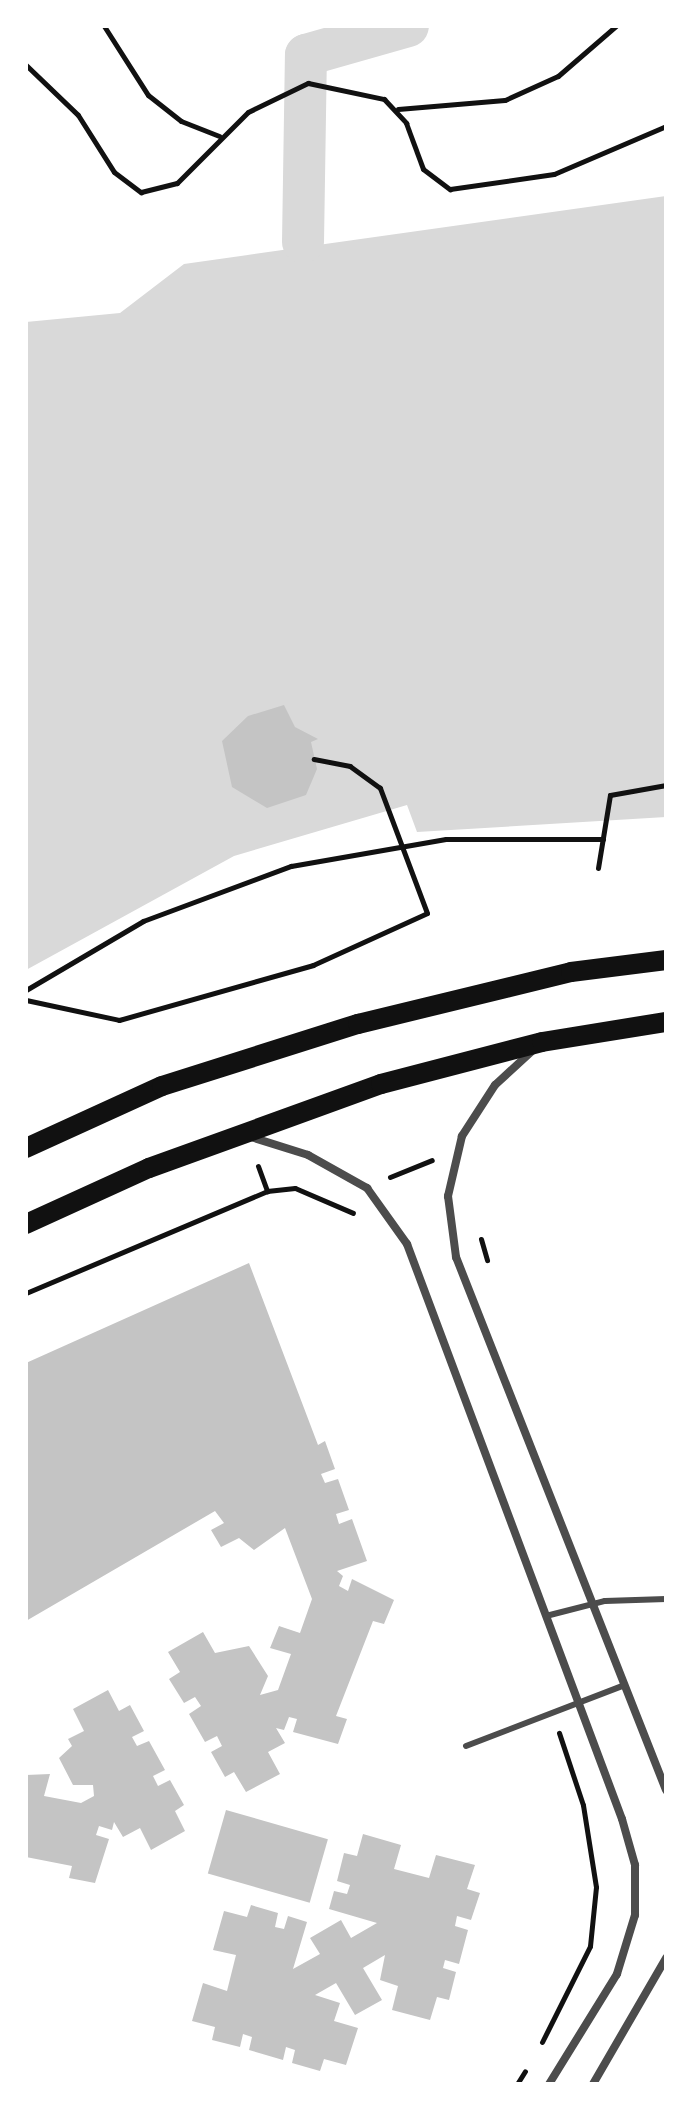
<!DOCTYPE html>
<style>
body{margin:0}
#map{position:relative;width:692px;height:2110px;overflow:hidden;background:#fff;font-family:"Sofia Sans Condensed",sans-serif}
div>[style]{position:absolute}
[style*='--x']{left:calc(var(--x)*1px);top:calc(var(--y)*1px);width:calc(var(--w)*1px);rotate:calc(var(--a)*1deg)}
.water>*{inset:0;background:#d9d9d9}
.canal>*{height:42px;margin:-21px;padding:0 21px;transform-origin:21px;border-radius:21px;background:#d9d9d9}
.building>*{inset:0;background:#c4c4c4;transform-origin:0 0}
.path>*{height:5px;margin:-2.5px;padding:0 2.5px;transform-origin:2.5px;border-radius:2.5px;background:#111}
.service>*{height:6px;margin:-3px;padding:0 3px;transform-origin:3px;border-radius:3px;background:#4c4c4c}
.minor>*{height:8px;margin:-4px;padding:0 4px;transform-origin:4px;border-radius:4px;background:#4c4c4c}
.primary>*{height:20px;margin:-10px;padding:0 10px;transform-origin:10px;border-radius:10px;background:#111}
span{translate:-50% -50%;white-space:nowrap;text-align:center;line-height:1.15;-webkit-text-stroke:6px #fff;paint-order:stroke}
.frame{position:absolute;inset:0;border:28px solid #fff;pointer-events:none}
</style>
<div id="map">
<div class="water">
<div style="clip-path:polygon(666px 196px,666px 817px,417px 832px,407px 805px,234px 856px,26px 970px,26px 322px,120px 313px,184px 264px)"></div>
</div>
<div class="canal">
<div style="--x:303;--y:242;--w:187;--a:-89.1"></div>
<div style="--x:306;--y:55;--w:106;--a:-15.9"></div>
</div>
<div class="building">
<div style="clip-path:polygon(284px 705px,295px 727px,318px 739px,311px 742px,317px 769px,306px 795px,267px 808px,232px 787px,222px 741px,248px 716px)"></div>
<div style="clip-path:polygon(249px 1263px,318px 1445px,325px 1441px,335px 1469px,321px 1474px,325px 1483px,338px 1479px,349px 1510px,336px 1514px,339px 1524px,352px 1519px,367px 1561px,337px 1571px,343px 1576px,339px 1586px,348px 1591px,352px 1579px,394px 1600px,384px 1624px,373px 1621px,336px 1716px,347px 1719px,338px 1744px,293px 1732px,297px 1719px,289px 1717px,284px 1730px,276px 1728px,285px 1743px,268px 1752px,280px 1774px,246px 1792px,234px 1772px,225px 1777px,211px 1752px,222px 1746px,217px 1736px,205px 1742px,189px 1714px,201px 1706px,195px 1697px,184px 1703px,169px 1679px,180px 1672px,168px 1652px,203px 1632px,215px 1653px,249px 1646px,268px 1676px,260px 1695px,278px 1690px,291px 1654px,270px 1648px,279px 1626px,300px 1633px,312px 1599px,285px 1528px,254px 1550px,239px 1538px,221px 1547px,211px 1530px,224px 1523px,215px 1511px,26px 1621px,26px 1363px)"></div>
<div style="clip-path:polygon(108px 1690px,119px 1711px,130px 1705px,144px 1731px,132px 1737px,137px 1746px,149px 1741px,165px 1770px,153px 1776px,158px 1786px,170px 1780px,184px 1805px,175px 1811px,185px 1831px,151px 1850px,140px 1828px,123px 1837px,114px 1822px,112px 1830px,99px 1826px,96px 1835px,109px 1839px,95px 1883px,69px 1878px,72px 1866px,26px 1857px,26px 1775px,50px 1774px,44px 1796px,81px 1803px,94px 1796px,93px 1785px,73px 1785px,59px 1758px,72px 1746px,68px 1739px,84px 1731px,73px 1709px)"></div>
<div style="left:226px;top:1810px;width:106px;height:66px;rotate:16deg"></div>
<div style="clip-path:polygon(363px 1834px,401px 1845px,394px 1869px,429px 1878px,436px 1855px,475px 1865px,467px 1889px,480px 1893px,471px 1920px,457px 1916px,455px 1926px,468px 1930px,459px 1964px,445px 1960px,443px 1968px,456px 1972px,449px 2000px,437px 1997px,430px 2020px,392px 2010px,398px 1986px,380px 1980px,385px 1955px,363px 1968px,382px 2000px,355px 2015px,336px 1983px,315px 1995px,340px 2003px,334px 2021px,358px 2028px,346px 2065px,324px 2059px,320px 2071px,292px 2063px,295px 2050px,286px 2047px,283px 2060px,249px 2050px,252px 2037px,243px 2034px,240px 2047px,212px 2040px,215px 2027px,192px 2021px,203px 1983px,227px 1991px,236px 1955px,213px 1950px,224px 1911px,247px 1917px,251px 1905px,278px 1913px,275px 1927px,284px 1929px,288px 1916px,307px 1922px,293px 1969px,320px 1954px,310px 1938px,341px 1920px,351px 1938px,377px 1923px,329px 1909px,334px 1891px,347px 1894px,350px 1885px,337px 1881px,344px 1853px,357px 1856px)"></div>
</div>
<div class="path">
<div style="--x:104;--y:26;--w:82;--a:57.5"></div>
<div style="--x:148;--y:95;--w:42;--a:38.2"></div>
<div style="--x:181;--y:121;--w:41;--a:21.5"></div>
<div style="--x:26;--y:65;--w:72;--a:43.9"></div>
<div style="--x:78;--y:115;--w:67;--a:57.7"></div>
<div style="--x:114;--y:172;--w:34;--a:37"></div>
<div style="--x:141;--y:192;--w:37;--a:-14"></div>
<div style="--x:177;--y:183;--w:100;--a:-45"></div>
<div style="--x:248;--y:112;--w:67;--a:-25.8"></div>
<div style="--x:308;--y:83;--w:78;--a:11.9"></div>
<div style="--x:384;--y:99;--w:33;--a:47"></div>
<div style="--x:406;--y:123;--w:49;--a:69.7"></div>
<div style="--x:423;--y:169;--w:34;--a:37"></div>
<div style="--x:450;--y:189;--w:105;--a:-8.2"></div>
<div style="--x:554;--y:174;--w:122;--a:-23.2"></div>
<div style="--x:398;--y:109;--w:107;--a:-4.8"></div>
<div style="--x:505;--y:100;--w:58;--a:-24.4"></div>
<div style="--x:558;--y:76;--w:77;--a:-40.8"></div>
<div style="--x:598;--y:868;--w:74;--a:-80.7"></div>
<div style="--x:610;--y:795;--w:57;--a:-10.1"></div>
<div style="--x:26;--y:990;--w:136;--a:-30.5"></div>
<div style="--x:143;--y:921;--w:158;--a:-20.4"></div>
<div style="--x:291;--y:866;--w:157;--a:-9.9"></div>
<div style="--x:446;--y:839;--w:157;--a:0"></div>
<div style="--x:26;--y:1000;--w:95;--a:12.1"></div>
<div style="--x:119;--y:1020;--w:202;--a:-15.8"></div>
<div style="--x:313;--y:965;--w:125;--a:-24.5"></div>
<div style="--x:427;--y:913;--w:134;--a:-110.6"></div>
<div style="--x:380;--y:788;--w:37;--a:-144"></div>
<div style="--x:350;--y:766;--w:37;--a:-169"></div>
<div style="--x:258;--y:1166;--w:27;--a:70"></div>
<div style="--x:267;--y:1191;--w:28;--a:-6"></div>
<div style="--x:295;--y:1188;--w:63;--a:23.3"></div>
<div style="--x:390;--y:1177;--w:45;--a:-22"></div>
<div style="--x:481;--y:1239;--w:22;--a:74"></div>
<div style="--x:26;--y:1293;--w:262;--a:-22.9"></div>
<div style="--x:542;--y:2042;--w:107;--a:-63.4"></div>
<div style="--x:590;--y:1946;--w:59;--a:-84.2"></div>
<div style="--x:596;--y:1887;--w:83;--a:-99"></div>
<div style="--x:583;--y:1805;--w:76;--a:-108.4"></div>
<div style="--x:517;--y:2084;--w:15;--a:-58"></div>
</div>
<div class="service">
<div style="--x:546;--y:1616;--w:61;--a:-14.3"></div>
<div style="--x:605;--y:1601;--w:61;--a:-1.9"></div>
<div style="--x:466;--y:1746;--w:167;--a:-21"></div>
</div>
<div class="minor">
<div style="--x:532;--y:1051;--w:50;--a:137.4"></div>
<div style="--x:495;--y:1085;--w:61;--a:122.9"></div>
<div style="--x:462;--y:1136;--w:62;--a:103.1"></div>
<div style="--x:448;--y:1196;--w:62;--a:82.5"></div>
<div style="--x:456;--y:1257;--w:573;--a:68.5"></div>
<div style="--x:251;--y:1137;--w:60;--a:17.5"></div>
<div style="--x:308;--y:1155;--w:68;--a:29.2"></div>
<div style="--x:367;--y:1188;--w:69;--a:54.5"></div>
<div style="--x:407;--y:1244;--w:614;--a:69.5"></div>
<div style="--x:622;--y:1819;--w:48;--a:74.2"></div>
<div style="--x:635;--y:1865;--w:50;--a:90"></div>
<div style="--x:635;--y:1915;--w:62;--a:107"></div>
<div style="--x:617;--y:1974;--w:129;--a:121.7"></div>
<div style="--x:593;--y:2084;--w:146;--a:-59.9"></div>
</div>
<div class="primary">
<div style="--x:26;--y:1148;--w:149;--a:-24.5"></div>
<div style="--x:162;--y:1086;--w:206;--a:-17.6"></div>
<div style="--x:358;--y:1024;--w:219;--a:-13.7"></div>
<div style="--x:571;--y:972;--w:96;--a:-7.2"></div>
<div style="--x:26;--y:1224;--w:135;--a:-24.5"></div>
<div style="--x:149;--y:1168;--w:247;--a:-19.9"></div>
<div style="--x:381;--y:1084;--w:166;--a:-14.6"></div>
<div style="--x:542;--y:1042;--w:126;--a:-9.2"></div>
</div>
<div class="frame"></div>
</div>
